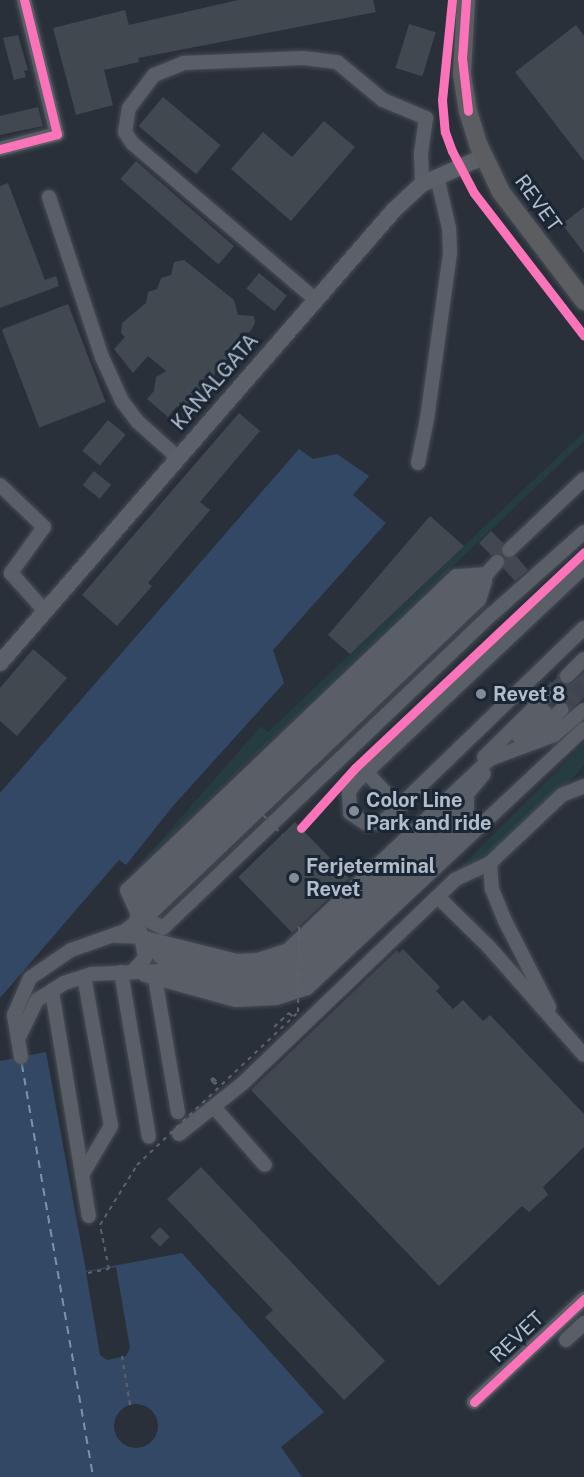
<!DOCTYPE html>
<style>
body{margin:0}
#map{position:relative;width:584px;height:1477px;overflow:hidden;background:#29303a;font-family:"Public Sans",sans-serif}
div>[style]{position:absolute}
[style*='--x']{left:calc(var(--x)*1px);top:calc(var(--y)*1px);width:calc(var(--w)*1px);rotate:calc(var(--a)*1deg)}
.green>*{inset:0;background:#253c41}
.water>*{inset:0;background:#334865}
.pier>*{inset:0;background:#29303a}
.round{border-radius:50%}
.ferry>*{height:1.5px;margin-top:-0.75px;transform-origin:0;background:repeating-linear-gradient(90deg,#7891b5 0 8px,transparent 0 14px)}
.building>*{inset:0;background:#424850;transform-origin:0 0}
.minor-tunnel>*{height:14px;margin-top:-7px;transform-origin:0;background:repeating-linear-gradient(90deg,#3e4550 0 14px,transparent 0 21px)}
.path>*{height:2px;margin-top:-1px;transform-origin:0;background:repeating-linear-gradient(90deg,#5d636a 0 4.5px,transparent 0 9px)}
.roads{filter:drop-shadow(0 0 2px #474c54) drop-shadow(0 0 2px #474c54)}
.minor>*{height:14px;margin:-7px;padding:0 7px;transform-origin:7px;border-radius:7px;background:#5a5f67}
.major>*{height:16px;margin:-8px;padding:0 8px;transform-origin:8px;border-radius:8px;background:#5c6169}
.highway>*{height:18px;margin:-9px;padding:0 9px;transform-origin:9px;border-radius:9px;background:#5b5d61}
.path-bridge>*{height:2px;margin-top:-1px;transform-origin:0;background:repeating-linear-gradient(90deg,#5d636a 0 4.5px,transparent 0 9px)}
.cycleway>*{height:9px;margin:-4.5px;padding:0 4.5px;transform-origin:4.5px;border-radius:4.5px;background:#fb73b8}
.dots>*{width:16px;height:16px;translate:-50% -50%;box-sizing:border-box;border:3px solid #1b2635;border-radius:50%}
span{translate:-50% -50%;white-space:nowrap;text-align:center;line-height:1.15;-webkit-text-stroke:6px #1b2635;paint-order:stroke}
.street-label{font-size:20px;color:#b3bccb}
.poi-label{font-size:20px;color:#b3bccb;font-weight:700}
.left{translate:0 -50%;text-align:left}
</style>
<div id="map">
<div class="green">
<div style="clip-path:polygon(584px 432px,584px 441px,134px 871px,261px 726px,268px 732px)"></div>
<div style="clip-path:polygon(584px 743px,584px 765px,575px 776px,498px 847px,457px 871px)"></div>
</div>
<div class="water">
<div style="clip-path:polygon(299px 449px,313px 459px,337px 454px,369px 476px,353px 495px,386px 523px,273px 650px,284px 683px,173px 806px,126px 865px,119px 860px,0 998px,0 793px)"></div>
<div style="clip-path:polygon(46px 1052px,86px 1271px,182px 1253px,324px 1412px,281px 1447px,302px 1477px,0 1477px,0 1061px)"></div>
</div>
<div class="pier">
<div style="clip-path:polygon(116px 1267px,130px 1348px,126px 1356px,107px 1360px,100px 1355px,86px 1272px)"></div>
<div class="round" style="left:114px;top:1404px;width:44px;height:44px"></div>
</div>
<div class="ferry">
<div style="--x:22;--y:1064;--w:419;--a:80.2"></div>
</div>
<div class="building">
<div style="clip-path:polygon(238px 0,373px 0,376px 12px,138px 58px,139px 62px,104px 70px,113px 105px,76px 115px,53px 28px,125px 10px,129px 25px)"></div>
<div style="left:409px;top:24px;width:28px;height:46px;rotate:17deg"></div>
<div style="clip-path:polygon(576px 25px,584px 36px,584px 161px,515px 72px)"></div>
<div style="clip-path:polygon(18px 35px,28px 70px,24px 71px,26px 77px,14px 80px,3px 38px)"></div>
<div style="left:163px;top:97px;width:75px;height:38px;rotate:40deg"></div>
<div style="clip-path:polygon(38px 107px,43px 126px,0 135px,0 116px)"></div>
<div style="clip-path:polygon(324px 121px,355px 147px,291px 221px,231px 169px,263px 132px,292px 157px)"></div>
<div style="left:136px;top:161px;width:130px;height:24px;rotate:41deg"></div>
<div style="clip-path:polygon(8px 183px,45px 280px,56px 276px,59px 286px,0 308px,0 186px)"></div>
<div style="clip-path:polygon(584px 207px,584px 253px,562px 224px)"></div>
<div style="clip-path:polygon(184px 260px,234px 300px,238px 315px,254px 316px,255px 323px,250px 332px,244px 333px,241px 345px,231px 348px,228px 359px,217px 363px,214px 376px,204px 379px,203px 388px,192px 394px,188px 406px,176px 407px,168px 417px,147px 399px,154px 391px,156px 377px,166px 371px,148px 356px,133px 373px,114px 349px,125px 337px,121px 333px,122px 323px,146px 303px,148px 292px,157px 289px,161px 278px,171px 275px,174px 262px)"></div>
<div style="left:259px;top:273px;width:36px;height:20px;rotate:39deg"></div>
<div style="left:68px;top:304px;width:105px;height:71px;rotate:69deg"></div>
<div style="clip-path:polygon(239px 413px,260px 431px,200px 502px,210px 510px,148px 583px,152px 586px,117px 626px,82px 595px)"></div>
<div style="left:108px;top:420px;width:23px;height:40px;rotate:40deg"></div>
<div style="left:94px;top:471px;width:22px;height:18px;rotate:39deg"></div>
<div style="clip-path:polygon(430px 516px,464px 546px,350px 654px,328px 635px)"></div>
<div style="clip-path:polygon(491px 531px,503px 543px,501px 554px,491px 555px,479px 543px)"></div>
<div style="clip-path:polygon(516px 556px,528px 570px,515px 581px,503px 568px,505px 558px)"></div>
<div style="clip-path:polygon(33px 649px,67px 678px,17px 736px,0 721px,0 688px)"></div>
<div style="clip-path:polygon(584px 672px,584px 698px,570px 710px,564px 702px,554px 704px,554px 693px,547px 687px,558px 677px,561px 683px,570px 684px)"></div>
<div style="left:295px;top:822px;width:78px;height:79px;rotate:46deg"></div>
<div style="clip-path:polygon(403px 949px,440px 987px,436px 991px,453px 1009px,463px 1000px,483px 1021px,490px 1015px,584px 1114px,584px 1147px,543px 1187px,548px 1195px,529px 1212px,522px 1206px,439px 1286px,251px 1090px,397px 950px,399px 953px)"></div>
<div style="clip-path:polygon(201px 1167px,385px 1361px,344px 1400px,265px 1317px,273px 1310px,167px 1199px)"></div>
<div style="left:160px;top:1227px;width:14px;height:14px;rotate:45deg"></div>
</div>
<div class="minor-tunnel">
<div style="--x:546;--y:696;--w:29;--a:-44"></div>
<div style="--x:561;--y:710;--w:32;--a:-44"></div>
</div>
<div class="path">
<div style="--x:274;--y:1027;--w:21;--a:-43"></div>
<div style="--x:289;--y:1013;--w:6;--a:45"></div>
<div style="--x:213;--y:1078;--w:6;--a:45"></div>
<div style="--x:217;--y:1082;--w:3;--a:135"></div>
<div style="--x:215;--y:1084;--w:6;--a:-135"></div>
<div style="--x:211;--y:1080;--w:3;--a:-45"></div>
<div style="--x:122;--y:1356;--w:50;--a:80.7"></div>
</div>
<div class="roads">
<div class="minor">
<div style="--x:0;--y:149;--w:59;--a:-14.7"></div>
<div style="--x:57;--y:134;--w:138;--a:-103.8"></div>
<div style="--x:49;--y:197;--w:169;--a:71.7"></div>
<div style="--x:102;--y:357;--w:48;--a:65.6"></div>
<div style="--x:122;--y:401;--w:26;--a:53"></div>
<div style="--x:138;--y:422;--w:52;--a:41.9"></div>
<div style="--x:316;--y:300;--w:242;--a:-139.5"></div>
<div style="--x:132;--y:143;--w:13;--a:-122"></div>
<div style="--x:125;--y:132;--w:24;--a:-81"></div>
<div style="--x:129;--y:108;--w:41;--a:-52.9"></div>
<div style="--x:154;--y:75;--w:31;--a:-22"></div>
<div style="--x:183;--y:63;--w:120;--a:-2.4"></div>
<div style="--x:303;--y:58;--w:34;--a:7"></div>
<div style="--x:337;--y:62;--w:60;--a:39.6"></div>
<div style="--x:383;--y:100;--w:47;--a:22.7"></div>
<div style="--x:426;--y:118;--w:35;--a:98"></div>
<div style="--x:421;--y:153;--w:31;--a:88"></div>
<div style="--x:418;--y:463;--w:45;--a:-78.4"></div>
<div style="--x:427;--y:419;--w:168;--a:-82.1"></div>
<div style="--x:450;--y:253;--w:25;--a:-92"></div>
<div style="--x:449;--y:228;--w:52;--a:-103.2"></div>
<div style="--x:0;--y:485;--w:61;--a:43.7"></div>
<div style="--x:44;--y:527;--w:57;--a:125.7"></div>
<div style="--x:11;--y:573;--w:50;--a:48.3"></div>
<div style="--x:509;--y:550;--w:103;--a:-43.4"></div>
<div style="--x:584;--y:567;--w:315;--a:136.7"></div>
<div style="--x:355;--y:783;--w:11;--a:124"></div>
<div style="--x:349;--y:792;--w:21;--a:87"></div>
<div style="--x:350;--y:813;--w:20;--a:33"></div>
<div style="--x:367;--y:824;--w:17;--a:-10"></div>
<div style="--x:384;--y:821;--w:278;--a:-44"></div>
<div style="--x:487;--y:574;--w:31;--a:176"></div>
<div style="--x:456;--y:576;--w:455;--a:136.3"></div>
<div style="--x:127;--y:890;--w:27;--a:66"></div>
<div style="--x:138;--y:915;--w:28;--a:27"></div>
<div style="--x:163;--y:928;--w:455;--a:-43.7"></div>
<div style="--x:492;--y:614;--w:123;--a:-41.7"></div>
<div style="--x:567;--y:676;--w:24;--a:-45"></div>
<div style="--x:519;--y:737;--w:36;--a:-44"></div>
<div style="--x:521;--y:738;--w:18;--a:-16"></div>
<div style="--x:538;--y:733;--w:33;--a:-45"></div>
<div style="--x:484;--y:757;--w:87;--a:-44.5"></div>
<div style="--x:367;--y:773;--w:47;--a:46.7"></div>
<div style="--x:466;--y:828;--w:34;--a:-88"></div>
<div style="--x:467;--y:794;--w:26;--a:-50"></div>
<div style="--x:490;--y:863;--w:26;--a:86"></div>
<div style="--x:492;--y:889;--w:32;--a:68"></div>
<div style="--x:504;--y:919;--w:99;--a:62.9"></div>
<div style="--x:438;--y:897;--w:70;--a:44.4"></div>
<div style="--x:488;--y:946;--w:145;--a:48.6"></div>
<div style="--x:137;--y:910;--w:12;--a:-99"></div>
<div style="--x:135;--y:898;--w:455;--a:-43.7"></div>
<div style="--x:464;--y:584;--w:14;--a:-25"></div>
<div style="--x:138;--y:915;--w:12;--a:-5"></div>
<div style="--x:150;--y:914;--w:455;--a:-43.7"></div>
<div style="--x:479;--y:600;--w:20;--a:-72"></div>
<div style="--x:117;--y:936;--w:24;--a:2"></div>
<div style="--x:141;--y:937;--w:99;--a:14"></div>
<div style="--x:237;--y:961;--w:21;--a:-3"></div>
<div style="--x:258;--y:960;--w:32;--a:-18"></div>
<div style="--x:288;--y:950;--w:278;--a:-43.4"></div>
<div style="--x:490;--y:759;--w:68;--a:-20.6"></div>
<div style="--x:554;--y:735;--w:39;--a:-40"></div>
<div style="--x:142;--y:938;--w:34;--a:45"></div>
<div style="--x:166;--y:962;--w:52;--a:16.7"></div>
<div style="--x:216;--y:977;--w:38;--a:3"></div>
<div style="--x:254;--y:979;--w:34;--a:-14"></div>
<div style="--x:287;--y:971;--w:19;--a:-28"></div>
<div style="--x:304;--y:962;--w:225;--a:-43.6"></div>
<div style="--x:157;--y:946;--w:53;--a:19.8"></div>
<div style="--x:207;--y:964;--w:31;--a:11"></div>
<div style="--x:237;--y:970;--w:23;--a:-2"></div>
<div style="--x:260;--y:969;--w:35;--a:-18"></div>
<div style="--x:293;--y:958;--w:239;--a:-43.3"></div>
<div style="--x:133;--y:971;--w:18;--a:-47"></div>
<div style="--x:145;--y:958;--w:27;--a:-100"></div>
<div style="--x:121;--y:972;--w:167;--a:80.4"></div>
<div style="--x:145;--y:975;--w:94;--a:15.4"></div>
<div style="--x:236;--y:1000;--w:40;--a:-2.9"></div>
<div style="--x:276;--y:998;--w:33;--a:-18"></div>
<div style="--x:307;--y:988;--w:379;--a:-43.1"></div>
<div style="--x:155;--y:978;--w:136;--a:80.3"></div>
<div style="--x:52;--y:991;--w:228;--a:80.7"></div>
<div style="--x:19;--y:1037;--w:41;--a:-64.1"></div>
<div style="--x:37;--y:1000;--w:32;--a:-32"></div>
<div style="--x:64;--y:983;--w:28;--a:-18"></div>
<div style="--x:91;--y:974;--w:72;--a:-2.4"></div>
<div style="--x:163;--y:971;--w:53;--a:16.4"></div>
<div style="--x:214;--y:986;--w:33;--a:5"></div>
<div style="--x:247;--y:989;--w:33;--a:-9"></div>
<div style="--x:280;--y:984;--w:24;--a:-22"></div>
<div style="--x:302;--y:975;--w:227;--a:-43"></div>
<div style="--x:21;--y:1057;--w:43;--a:-99.5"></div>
<div style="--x:14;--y:1015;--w:40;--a:-66.6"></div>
<div style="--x:30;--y:978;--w:50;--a:-34.3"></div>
<div style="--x:71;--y:950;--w:57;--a:-19.4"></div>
<div style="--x:125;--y:931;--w:13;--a:-39"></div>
<div style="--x:135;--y:923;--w:18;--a:-68"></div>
<div style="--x:142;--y:906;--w:455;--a:-43.7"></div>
<div style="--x:471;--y:592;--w:40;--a:-49"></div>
<div style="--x:214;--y:1107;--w:77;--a:48.7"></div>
<div style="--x:179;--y:1134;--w:80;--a:-38.4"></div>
<div style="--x:242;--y:1084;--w:296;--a:-43.8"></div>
<div style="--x:456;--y:879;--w:38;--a:-25"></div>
<div style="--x:490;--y:863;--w:99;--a:-43.4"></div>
<div style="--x:562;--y:795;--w:24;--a:-22"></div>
<div style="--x:82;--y:1175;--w:57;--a:-59.4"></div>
<div style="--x:111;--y:1126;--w:152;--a:-100.2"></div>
<div style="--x:566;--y:1340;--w:25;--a:-43"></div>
<div style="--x:474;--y:1402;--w:151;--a:-43.1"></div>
</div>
<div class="major">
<div style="--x:0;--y:663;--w:600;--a:-48.98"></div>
<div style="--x:394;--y:210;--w:38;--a:-43"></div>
<div style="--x:422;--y:184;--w:67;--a:-23.9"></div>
</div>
<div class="highway">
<div style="--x:466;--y:0;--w:74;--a:93.1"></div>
<div style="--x:462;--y:74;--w:37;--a:81"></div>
<div style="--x:468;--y:111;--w:37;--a:73"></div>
<div style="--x:479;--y:146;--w:51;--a:64.4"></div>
<div style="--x:501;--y:192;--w:137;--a:52.7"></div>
</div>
</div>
<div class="path-bridge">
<div style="--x:263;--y:815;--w:28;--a:46"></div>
<div style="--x:211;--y:1079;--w:6;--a:51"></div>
<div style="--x:88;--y:1273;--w:21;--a:-11"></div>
<div style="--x:109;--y:1269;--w:45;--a:-101.6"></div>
<div style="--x:100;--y:1225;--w:70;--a:-58.3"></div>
<div style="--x:137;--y:1165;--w:222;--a:-43.5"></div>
<div style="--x:298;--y:1012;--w:86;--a:-89.3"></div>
</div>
<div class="cycleway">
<div style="--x:452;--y:0;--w:100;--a:95.7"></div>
<div style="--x:442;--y:100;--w:32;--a:85"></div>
<div style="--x:445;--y:132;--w:20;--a:70"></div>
<div style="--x:452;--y:151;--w:47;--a:62.4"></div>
<div style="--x:474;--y:193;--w:180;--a:52.4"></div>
<div style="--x:466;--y:0;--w:58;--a:93.9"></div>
<div style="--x:462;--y:58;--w:53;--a:83.5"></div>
<div style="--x:0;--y:149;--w:59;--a:-14.7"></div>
<div style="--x:57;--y:134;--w:138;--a:-103.8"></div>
<div style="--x:301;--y:828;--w:81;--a:-48"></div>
<div style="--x:355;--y:768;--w:315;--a:-43.3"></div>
<div style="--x:474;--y:1402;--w:151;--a:-43.1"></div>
</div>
<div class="dots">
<div style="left:481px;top:694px;background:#838b98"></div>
<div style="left:354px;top:811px;background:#838b98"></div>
<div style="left:294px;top:878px;background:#838b98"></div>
</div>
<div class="street-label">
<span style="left:538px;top:203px;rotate:54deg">REVET</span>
<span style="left:215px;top:382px;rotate:-49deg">KANALGATA</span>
<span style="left:517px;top:1337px;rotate:-43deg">REVET</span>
</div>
<div class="poi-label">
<span class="left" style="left:493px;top:694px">Revet 8</span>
<span class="left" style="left:366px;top:812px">Color Line<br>Park and ride</span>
<span class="left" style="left:306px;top:878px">Ferjeterminal<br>Revet</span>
</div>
</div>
